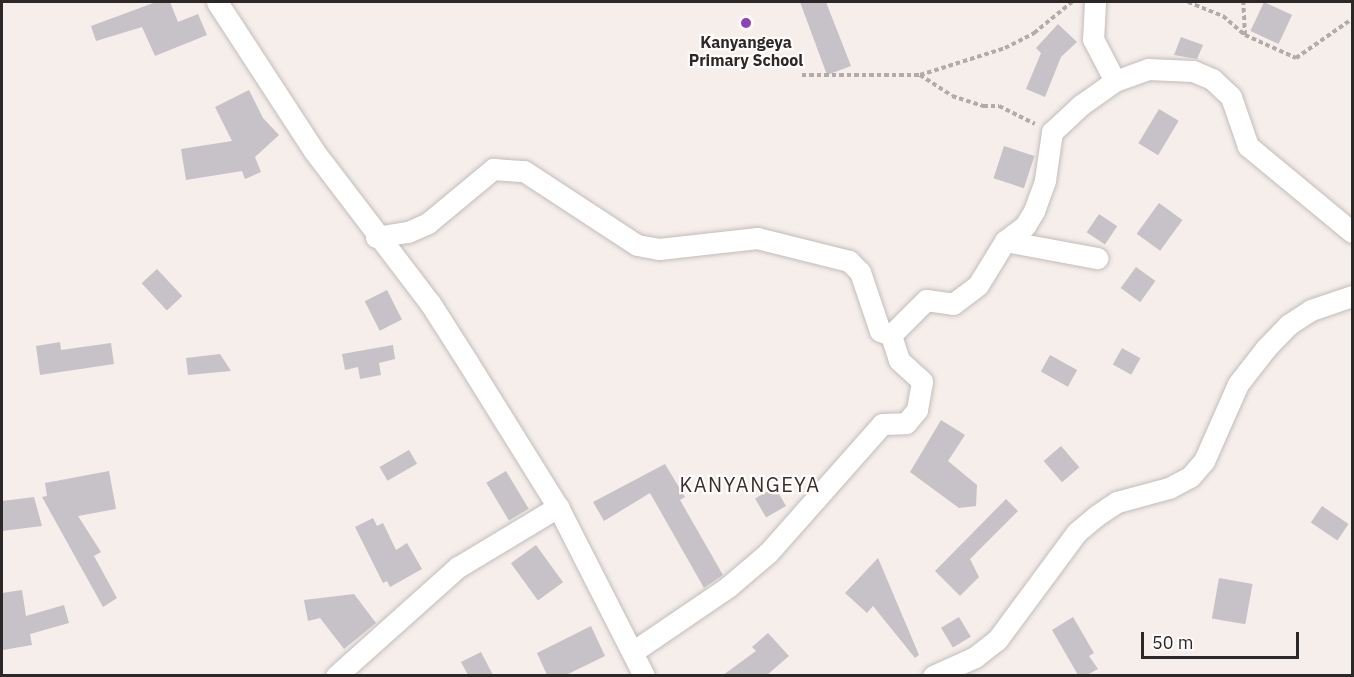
<!DOCTYPE html>
<style>
body{margin:0}
#map{position:relative;width:1354px;height:677px;overflow:hidden;background:#f5eeea;font-family:"IBM Plex Sans",sans-serif}
div>[style]{position:absolute}
[style*='--x']{left:calc(var(--x)*1px);top:calc(var(--y)*1px);width:calc(var(--w)*1px);rotate:calc(var(--a)*1deg)}
.building>*{inset:0;background:#c7c2c7;transform-origin:0 0}
.path>*{height:4px;margin-top:-2px;transform-origin:0;background:repeating-linear-gradient(90deg,#b1aca9 0 4.5px,transparent 0 7.5px)}
.roads{filter:drop-shadow(0 0 2px #c3bcb9) drop-shadow(0 0 2px #c3bcb9)}
.minor>*{height:21px;margin:-10.5px;padding:0 10.5px;transform-origin:10.5px;border-radius:10.5px;background:#fff}
.dots>*{width:16px;height:16px;translate:-50% -50%;box-sizing:border-box;border:3px solid #fffcfb;border-radius:50%}
span{translate:-50% -50%;white-space:nowrap;text-align:center;line-height:1.15;-webkit-text-stroke:4.5px #fffcfb;paint-order:stroke}
.poi-label{font-size:16px;color:#2b2827;font-weight:700}
.quarter-label{font-size:20px;color:#36302e;letter-spacing:1.5px}
.frame{position:absolute;inset:0;border:3px solid #2b2827;pointer-events:none}
.scale{position:absolute;left:1141px;top:632px;width:158px;height:27px;box-sizing:border-box;border:3px solid #2b2827;border-top:0;padding-left:8px;font-size:18px;line-height:21px;white-space:nowrap;color:#2b2827;-webkit-text-stroke:4px #fffcfb;paint-order:stroke}
</style>
<div id="map">
<div class="building">
<div style="clip-path:polygon(156px 2px,170px 2px,178px 22px,198px 14px,207px 35px,155px 56px,142px 27px,96px 41px,91px 26px)"></div>
<div style="clip-path:polygon(800px 2px,826px 2px,851px 66px,827px 75px)"></div>
<div style="left:1264px;top:2px;width:31px;height:32px;rotate:25deg"></div>
<div style="clip-path:polygon(1058px 24px,1077px 42px,1061px 57px,1045px 97px,1026px 89px,1041px 53px,1036px 48px)"></div>
<div style="clip-path:polygon(1181px 37px,1203px 45px,1197px 59px,1174px 55px)"></div>
<div style="clip-path:polygon(249px 90px,263px 118px,279px 135px,255px 157px,261px 172px,245px 179px,242px 171px,186px 180px,181px 149px,232px 141px,215px 107px)"></div>
<div style="left:1159px;top:109px;width:23px;height:40px;rotate:31deg"></div>
<div style="left:1004px;top:146px;width:32px;height:34px;rotate:18deg"></div>
<div style="left:1159px;top:203px;width:29px;height:38px;rotate:36deg"></div>
<div style="left:1099px;top:214px;width:22px;height:22px;rotate:34deg"></div>
<div style="left:1136px;top:267px;width:24px;height:26px;rotate:36deg"></div>
<div style="left:157px;top:269px;width:37px;height:21px;rotate:47deg"></div>
<div style="left:387px;top:290px;width:33px;height:25px;rotate:63deg"></div>
<div style="clip-path:polygon(60px 342px,61px 350px,111px 343px,114px 364px,40px 375px,36px 346px)"></div>
<div style="clip-path:polygon(393px 345px,395px 359px,379px 363px,381px 375px,360px 379px,358px 367px,345px 370px,342px 354px)"></div>
<div style="left:1122px;top:348px;width:21px;height:19px;rotate:29deg"></div>
<div style="clip-path:polygon(220px 354px,231px 371px,188px 375px,186px 358px)"></div>
<div style="left:1050px;top:355px;width:31px;height:19px;rotate:29deg"></div>
<div style="clip-path:polygon(941px 420px,965px 435px,948px 461px,977px 485px,976px 506px,959px 508px,910px 472px)"></div>
<div style="left:1061px;top:446px;width:28px;height:23px;rotate:49deg"></div>
<div style="left:409px;top:450px;width:16px;height:34px;rotate:60deg"></div>
<div style="clip-path:polygon(665px 464px,685px 497px,680px 500px,723px 575px,704px 588px,650px 493px,604px 521px,593px 502px)"></div>
<div style="clip-path:polygon(109px 471px,116px 509px,78px 516px,101px 552px,94px 556px,117px 598px,103px 607px,42px 497px,47px 496px,45px 483px)"></div>
<div style="left:506px;top:471px;width:44px;height:23px;rotate:59deg"></div>
<div style="left:775px;top:487px;width:22px;height:23px;rotate:60deg"></div>
<div style="clip-path:polygon(34px 497px,42px 526px,2px 531px,2px 501px)"></div>
<div style="clip-path:polygon(1006px 499px,1018px 511px,970px 559px,979px 577px,960px 596px,935px 571px)"></div>
<div style="left:1322px;top:506px;width:32px;height:20px;rotate:34deg"></div>
<div style="clip-path:polygon(373px 518px,377px 526px,383px 523px,396px 550px,407px 543px,422px 569px,390px 587px,387px 581px,383px 583px,355px 527px)"></div>
<div style="left:536px;top:545px;width:46px;height:31px;rotate:54deg"></div>
<div style="clip-path:polygon(878px 558px,919px 655px,915px 658px,873px 606px,867px 613px,845px 593px)"></div>
<div style="left:1219px;top:578px;width:34px;height:41px;rotate:10deg"></div>
<div style="clip-path:polygon(22px 590px,26px 616px,64px 605px,69px 623px,30px 634px,32px 645px,3px 650px,2px 593px)"></div>
<div style="clip-path:polygon(354px 594px,376px 623px,344px 649px,320px 618px,308px 621px,304px 600px)"></div>
<div style="left:959px;top:617px;width:23px;height:21px;rotate:59deg"></div>
<div style="clip-path:polygon(1073px 617px,1094px 653px,1089px 656px,1098px 669px,1087px 675px,1078px 675px,1052px 630px)"></div>
<div style="clip-path:polygon(591px 626px,605px 656px,566px 675px,547px 675px,537px 653px)"></div>
<div style="clip-path:polygon(768px 633px,789px 656px,767px 675px,723px 675px,756px 651px,752px 647px)"></div>
<div style="clip-path:polygon(481px 652px,493px 675px,468px 675px,461px 662px)"></div>
</div>
<div class="path">
<div style="--x:1188;--y:2;--w:38;--a:22"></div>
<div style="--x:1223;--y:16;--w:29;--a:41"></div>
<div style="--x:1245;--y:35;--w:33;--a:-93"></div>
<div style="--x:1245;--y:35;--w:56;--a:24.3"></div>
<div style="--x:1296;--y:58;--w:68;--a:-34.9"></div>
<div style="--x:802;--y:75;--w:118;--a:0"></div>
<div style="--x:920;--y:75;--w:89;--a:-17.6"></div>
<div style="--x:1005;--y:48;--w:33;--a:-27"></div>
<div style="--x:1034;--y:33;--w:49;--a:-39.2"></div>
<div style="--x:920;--y:75;--w:38;--a:33"></div>
<div style="--x:952;--y:96;--w:33;--a:18"></div>
<div style="--x:983;--y:106;--w:16;--a:0"></div>
<div style="--x:999;--y:106;--w:40;--a:26.6"></div>
</div>
<div class="roads">
<div class="minor">
<div style="--x:217;--y:2;--w:178;--a:56.9"></div>
<div style="--x:314;--y:151;--w:191;--a:52.7"></div>
<div style="--x:430;--y:303;--w:69;--a:57.5"></div>
<div style="--x:467;--y:361;--w:172;--a:58.1"></div>
<div style="--x:558;--y:507;--w:190;--a:63"></div>
<div style="--x:1095;--y:2;--w:37;--a:93"></div>
<div style="--x:1093;--y:39;--w:47;--a:62.4"></div>
<div style="--x:376;--y:237;--w:32;--a:-9"></div>
<div style="--x:408;--y:232;--w:22;--a:-24"></div>
<div style="--x:428;--y:223;--w:85;--a:-39.7"></div>
<div style="--x:493;--y:169;--w:31;--a:4"></div>
<div style="--x:524;--y:171;--w:135;--a:33.2"></div>
<div style="--x:637;--y:245;--w:22;--a:10"></div>
<div style="--x:659;--y:249;--w:99;--a:-6.4"></div>
<div style="--x:757;--y:238;--w:95;--a:14"></div>
<div style="--x:849;--y:261;--w:16;--a:45"></div>
<div style="--x:860;--y:272;--w:62;--a:71.3"></div>
<div style="--x:880;--y:331;--w:12;--a:20"></div>
<div style="--x:891;--y:335;--w:49;--a:-45"></div>
<div style="--x:926;--y:300;--w:27;--a:8"></div>
<div style="--x:953;--y:304;--w:31;--a:-37"></div>
<div style="--x:978;--y:285;--w:52;--a:-58.5"></div>
<div style="--x:1005;--y:241;--w:94;--a:10.5"></div>
<div style="--x:1005;--y:241;--w:25;--a:-37"></div>
<div style="--x:1025;--y:226;--w:17;--a:-59"></div>
<div style="--x:1034;--y:211;--w:33;--a:-70"></div>
<div style="--x:1045;--y:180;--w:49;--a:-81.7"></div>
<div style="--x:1052;--y:132;--w:40;--a:-43"></div>
<div style="--x:1081;--y:105;--w:42;--a:-35.2"></div>
<div style="--x:1115;--y:81;--w:35;--a:-20"></div>
<div style="--x:1148;--y:69;--w:45;--a:2.5"></div>
<div style="--x:1193;--y:71;--w:21;--a:23"></div>
<div style="--x:1212;--y:79;--w:26;--a:43"></div>
<div style="--x:1231;--y:97;--w:52;--a:70.9"></div>
<div style="--x:1248;--y:146;--w:135;--a:39.6"></div>
<div style="--x:634;--y:651;--w:114;--a:-34.2"></div>
<div style="--x:728;--y:587;--w:52;--a:-40.4"></div>
<div style="--x:768;--y:553;--w:172;--a:-48.5"></div>
<div style="--x:882;--y:424;--w:24;--a:-2"></div>
<div style="--x:906;--y:423;--w:17;--a:-50"></div>
<div style="--x:917;--y:410;--w:29;--a:-80"></div>
<div style="--x:922;--y:381;--w:31;--a:-138"></div>
<div style="--x:899;--y:360;--w:26;--a:-108"></div>
<div style="--x:336;--y:676;--w:164;--a:-41.8"></div>
<div style="--x:458;--y:567;--w:117;--a:-31"></div>
<div style="--x:933;--y:676;--w:46;--a:-24.3"></div>
<div style="--x:975;--y:657;--w:28;--a:-38"></div>
<div style="--x:997;--y:640;--w:134;--a:-53.5"></div>
<div style="--x:1077;--y:532;--w:25;--a:-40"></div>
<div style="--x:1096;--y:516;--w:25;--a:-34"></div>
<div style="--x:1117;--y:502;--w:54;--a:-15.1"></div>
<div style="--x:1169;--y:488;--w:24;--a:-28"></div>
<div style="--x:1190;--y:477;--w:21;--a:-49"></div>
<div style="--x:1204;--y:461;--w:84;--a:-66.2"></div>
<div style="--x:1238;--y:384;--w:46;--a:-52.1"></div>
<div style="--x:1266;--y:348;--w:32;--a:-46"></div>
<div style="--x:1288;--y:325;--w:27;--a:-33"></div>
<div style="--x:1311;--y:310;--w:43;--a:-18.9"></div>
</div>
</div>
<div class="dots">
<div style="left:746px;top:23px;background:#8e43b4"></div>
</div>
<div class="poi-label">
<span style="left:746px;top:51px">Kanyangeya<br>Primary School</span>
</div>
<div class="quarter-label">
<span style="left:750px;top:484px">KANYANGEYA</span>
</div>
<div class="frame"></div>
<div class="scale">50 m</div>
</div>
